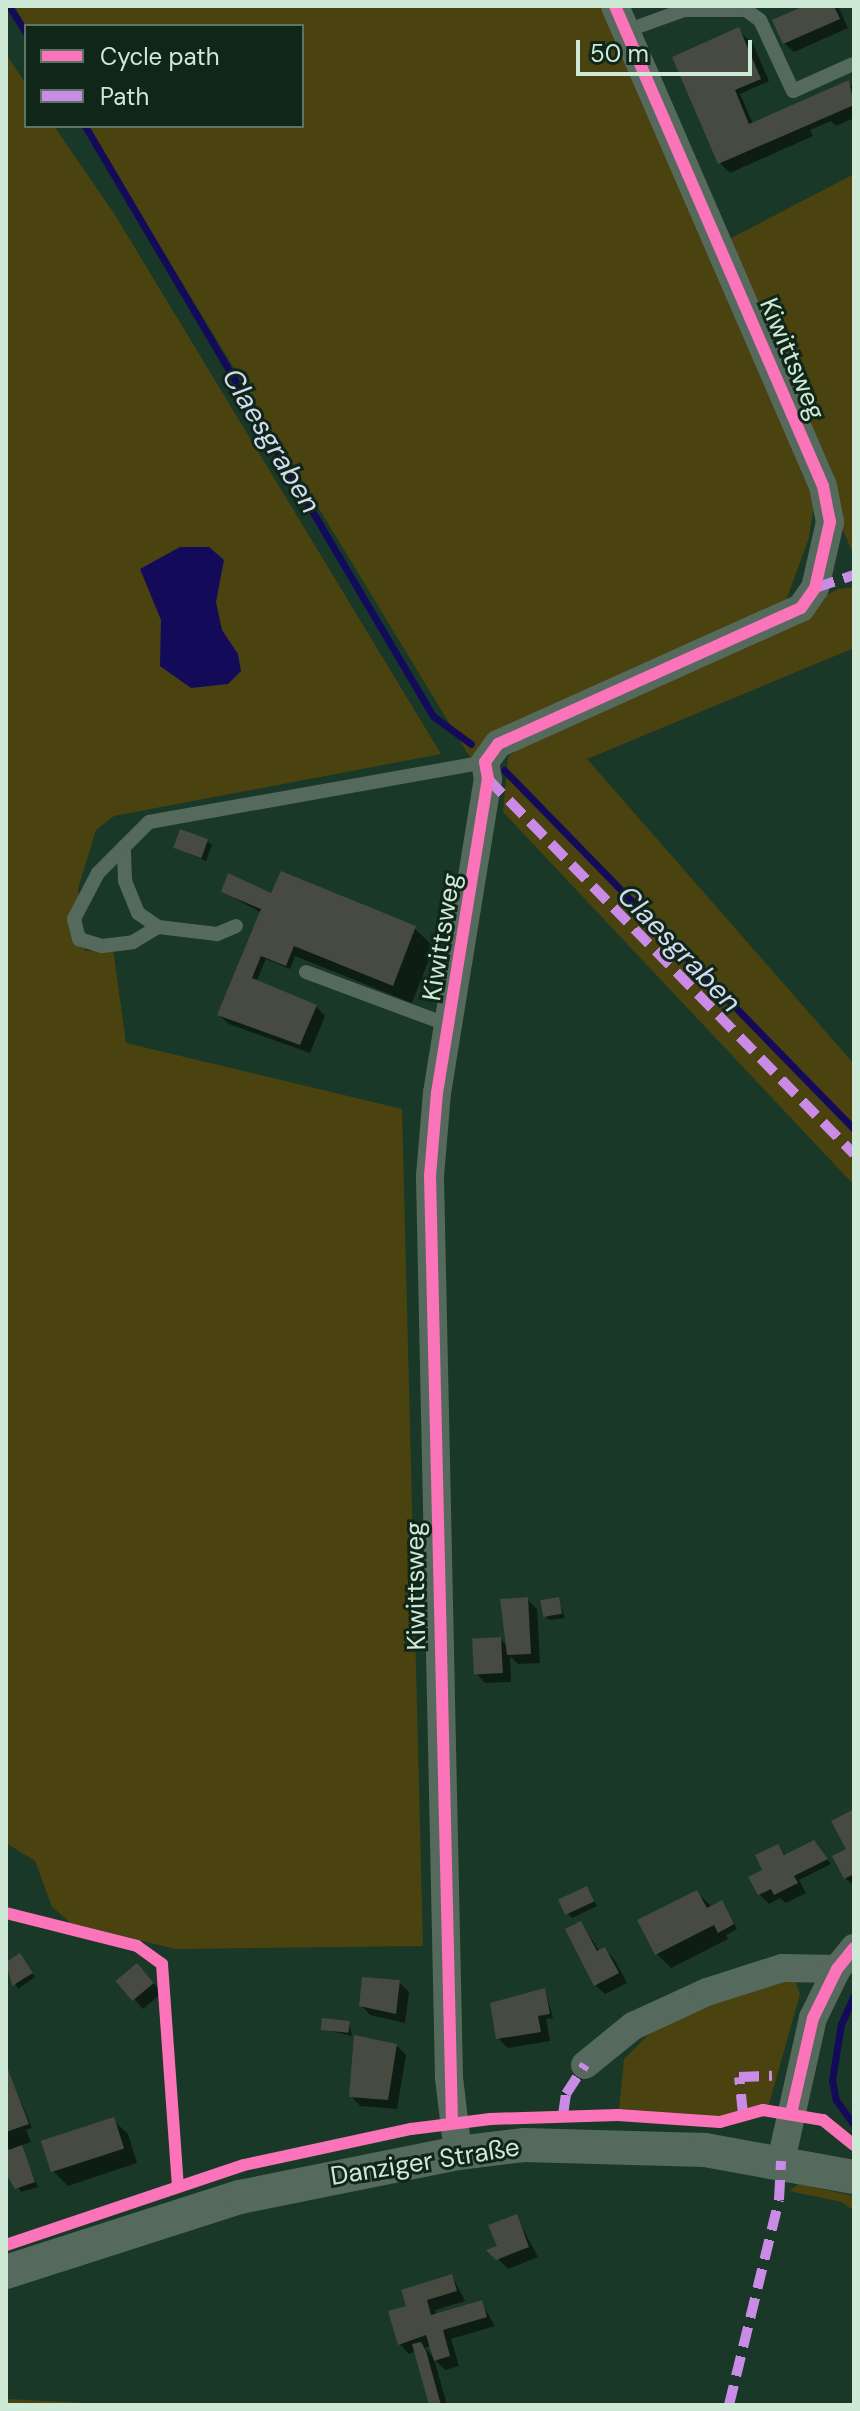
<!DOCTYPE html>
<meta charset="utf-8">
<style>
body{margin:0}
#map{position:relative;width:860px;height:2411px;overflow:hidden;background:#193827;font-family:"DM Sans",sans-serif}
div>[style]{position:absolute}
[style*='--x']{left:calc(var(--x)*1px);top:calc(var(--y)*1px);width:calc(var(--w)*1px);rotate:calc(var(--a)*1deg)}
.green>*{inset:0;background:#4a4310}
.water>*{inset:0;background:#140a5a}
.shadow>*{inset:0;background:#0007}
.stream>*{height:7px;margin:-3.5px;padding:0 3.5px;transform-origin:3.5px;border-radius:3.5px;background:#140a5a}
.building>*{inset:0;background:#464a41;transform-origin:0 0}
.service>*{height:14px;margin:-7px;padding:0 7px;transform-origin:7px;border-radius:7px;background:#556a5d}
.minor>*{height:28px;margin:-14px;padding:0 14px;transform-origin:14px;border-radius:14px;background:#556a5d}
.tertiary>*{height:34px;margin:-17px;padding:0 17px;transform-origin:17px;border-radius:17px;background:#556a5d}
.quiet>*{height:10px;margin-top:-5px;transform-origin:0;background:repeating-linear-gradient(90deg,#ca8be6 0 20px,transparent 0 30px)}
.cycleway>*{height:12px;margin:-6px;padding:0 6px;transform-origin:6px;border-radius:6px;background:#fb73b8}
span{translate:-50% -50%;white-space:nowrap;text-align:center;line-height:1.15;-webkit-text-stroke:6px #102618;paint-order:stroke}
.street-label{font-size:26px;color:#cee9d6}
.water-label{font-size:28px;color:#d3d9f2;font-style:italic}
.frame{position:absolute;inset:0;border:8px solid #cee9d6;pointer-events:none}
.legend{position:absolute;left:24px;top:24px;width:280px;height:104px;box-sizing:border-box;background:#102618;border:2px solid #5c7464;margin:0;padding:10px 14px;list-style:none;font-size:24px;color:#cee9d6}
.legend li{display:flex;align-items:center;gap:16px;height:40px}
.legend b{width:40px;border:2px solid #5c7464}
.scale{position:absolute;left:576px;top:40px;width:176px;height:36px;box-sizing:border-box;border:4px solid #cee9d6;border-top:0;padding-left:10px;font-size:24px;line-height:28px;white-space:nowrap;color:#cee9d6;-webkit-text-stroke:6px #102618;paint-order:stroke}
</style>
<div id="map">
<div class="green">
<div style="clip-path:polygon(14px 6px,611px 6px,816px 491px,809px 538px,781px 614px,471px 759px,87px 126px,302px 126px,302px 26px,26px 26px)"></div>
<div style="clip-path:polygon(6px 54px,26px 84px,26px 126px,54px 126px,115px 215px,441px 754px,114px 816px,96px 830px,78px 889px,85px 951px,113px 949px,126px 1043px,402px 1109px,423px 1946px,175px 1949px,71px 1923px,52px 1907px,35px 1861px,6px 1843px)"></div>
<div style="clip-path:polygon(854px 174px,854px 556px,722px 243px)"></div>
<div style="clip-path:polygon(854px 587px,854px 648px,587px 759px,854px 1064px,854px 1185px,503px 812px,508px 757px,541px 729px,710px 657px,838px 589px)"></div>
<div style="clip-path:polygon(792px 1973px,800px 1994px,769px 2104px,721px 2116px,619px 2109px,624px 2059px,655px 2028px)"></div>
<div style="clip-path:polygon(799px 2184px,854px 2196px,854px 2211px,842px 2202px,789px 2191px)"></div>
<div style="clip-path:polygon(6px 2399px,70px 2402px,112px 2405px,6px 2405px)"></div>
</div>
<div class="water">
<div style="clip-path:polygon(180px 547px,209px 547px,224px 560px,216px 602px,222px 630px,238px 654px,241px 671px,228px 684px,191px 688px,160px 666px,161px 620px,140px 569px)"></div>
</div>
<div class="shadow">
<div style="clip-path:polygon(809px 6px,838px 6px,848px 28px,794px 52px,784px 43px)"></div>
<div style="clip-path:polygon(738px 30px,753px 44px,769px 81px,740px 94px,753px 124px,848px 83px,854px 88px,854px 118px,836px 126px,831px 121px,810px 130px,813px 136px,730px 173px,720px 163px,674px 58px)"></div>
<div style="clip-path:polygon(207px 841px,212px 845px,206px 861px,176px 847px)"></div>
<div style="clip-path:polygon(230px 876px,271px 895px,414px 928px,434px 947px,412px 1003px,295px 956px,290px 969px,266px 959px,257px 980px,316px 1006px,325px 1016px,310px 1053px,229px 1024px,219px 1015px,262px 913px,223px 892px)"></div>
<div style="clip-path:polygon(527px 1599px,537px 1609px,540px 1663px,518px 1664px,510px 1656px,511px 1682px,485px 1683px,476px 1673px,500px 1639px,508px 1646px)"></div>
<div style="clip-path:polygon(558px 1599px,565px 1618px,549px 1620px,545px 1616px)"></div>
<div style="clip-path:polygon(854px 1812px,854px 1886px,845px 1878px)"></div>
<div style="clip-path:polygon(777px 1846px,787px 1856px,818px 1846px,831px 1864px,799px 1880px,806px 1893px,786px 1903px,780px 1898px,769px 1904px,759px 1894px)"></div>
<div style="clip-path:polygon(586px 1888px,597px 1906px,572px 1918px,568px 1914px)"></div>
<div style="clip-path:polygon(697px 1892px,712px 1907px,722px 1902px,737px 1929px,726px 1935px,728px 1939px,671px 1968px,657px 1954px)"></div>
<div style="clip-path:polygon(581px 1923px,600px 1952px,605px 1949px,614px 1959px,627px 1983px,605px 1994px,595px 1985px)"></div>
<div style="clip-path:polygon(20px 1956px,35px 1977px,18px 1989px,6px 1965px)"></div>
<div style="clip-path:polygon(147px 1975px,162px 1993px,143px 2009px,119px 1981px)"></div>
<div style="clip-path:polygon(399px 1982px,409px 1992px,405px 2023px,370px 2015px,361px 2005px)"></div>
<div style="clip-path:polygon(545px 1990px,553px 2018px,546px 2019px,550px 2041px,508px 2048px,498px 2038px)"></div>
<div style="clip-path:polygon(349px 2022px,352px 2036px,322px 2029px)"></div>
<div style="clip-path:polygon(396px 2045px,406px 2055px,397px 2109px,360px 2106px,351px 2096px)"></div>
<div style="clip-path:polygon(6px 2066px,32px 2128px,26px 2130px,31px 2142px,20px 2146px,38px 2187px,21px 2192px,6px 2164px,6px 2153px,11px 2152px,6px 2146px)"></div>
<div style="clip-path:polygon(113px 2120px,128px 2134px,137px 2163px,68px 2186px,53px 2171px)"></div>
<div style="clip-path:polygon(516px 2216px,538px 2257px,508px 2269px,490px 2250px,499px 2247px)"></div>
<div style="clip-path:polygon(evenodd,452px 2276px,465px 2301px,435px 2310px,437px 2316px,481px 2302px,495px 2326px,451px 2339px,459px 2366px,445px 2370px,434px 2359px,447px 2405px,431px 2405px,416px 2351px,409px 2354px,400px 2344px,391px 2313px,408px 2308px,452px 2276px,431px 2346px,435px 2359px,425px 2348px,431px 2346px)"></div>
</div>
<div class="stream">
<div style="--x:9;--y:6;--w:32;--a:58"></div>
<div style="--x:85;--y:126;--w:685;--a:59.47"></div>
<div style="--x:433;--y:716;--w:47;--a:36.4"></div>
<div style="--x:504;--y:770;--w:501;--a:45.73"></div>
<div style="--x:854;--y:1995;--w:32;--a:114"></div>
<div style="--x:841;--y:2024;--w:57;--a:99.1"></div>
<div style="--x:832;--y:2080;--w:20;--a:79"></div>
<div style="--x:836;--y:2100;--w:31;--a:54"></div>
</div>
<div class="building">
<div style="clip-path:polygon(804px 6px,834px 6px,840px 19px,783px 44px,772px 20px)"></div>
<div style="clip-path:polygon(739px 27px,761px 79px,735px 90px,749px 124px,849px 80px,854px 105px,718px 164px,672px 57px)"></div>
<div style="left:180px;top:829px;width:30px;height:20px;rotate:20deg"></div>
<div style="clip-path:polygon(281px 871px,416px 926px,393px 986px,294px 946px,286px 966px,261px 956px,252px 978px,317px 1005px,300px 1045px,217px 1015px,261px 909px,221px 892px,228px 873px,271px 893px)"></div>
<div style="clip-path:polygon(528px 1597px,531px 1654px,507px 1655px,500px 1599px)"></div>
<div style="left:559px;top:1597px;width:17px;height:19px;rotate:80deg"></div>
<div style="left:501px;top:1637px;width:36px;height:29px;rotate:87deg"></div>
<div style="clip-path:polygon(854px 1809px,854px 1874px,844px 1879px,832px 1856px,846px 1849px,831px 1821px)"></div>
<div style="clip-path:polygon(814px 1840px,828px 1859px,794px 1876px,798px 1883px,774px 1895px,771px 1889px,758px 1895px,748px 1877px,762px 1870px,755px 1855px,778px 1844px,784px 1855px)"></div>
<div style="left:587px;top:1886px;width:17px;height:32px;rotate:65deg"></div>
<div style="clip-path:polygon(697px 1890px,707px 1908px,722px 1900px,734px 1924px,718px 1933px,714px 1925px,655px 1955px,637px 1920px)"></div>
<div style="clip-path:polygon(581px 1921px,597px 1951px,605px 1947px,619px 1973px,594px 1986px,565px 1929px)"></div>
<div style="clip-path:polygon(20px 1953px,33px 1973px,12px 1986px,6px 1962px)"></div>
<div style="left:137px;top:1963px;width:26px;height:28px;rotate:50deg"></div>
<div style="clip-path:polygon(362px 1977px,400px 1980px,396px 2014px,359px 2006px)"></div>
<div style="clip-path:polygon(545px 1988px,550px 2014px,538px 2016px,541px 2032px,496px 2039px,490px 2003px)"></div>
<div style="left:322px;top:2018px;width:28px;height:12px;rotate:6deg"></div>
<div style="clip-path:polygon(354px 2035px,397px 2044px,388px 2100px,349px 2097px)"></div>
<div style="clip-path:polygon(6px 2064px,29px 2124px,6px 2132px)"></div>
<div style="left:114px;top:2117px;width:33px;height:77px;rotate:72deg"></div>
<div style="clip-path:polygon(22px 2145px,35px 2182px,15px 2189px,6px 2174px,6px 2151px)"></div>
<div style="clip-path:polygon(517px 2214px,529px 2247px,496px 2260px,486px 2250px,497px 2246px,488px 2225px)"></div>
<div style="clip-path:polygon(452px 2274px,457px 2291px,427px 2300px,431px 2315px,482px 2300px,487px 2317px,443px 2330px,450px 2356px,434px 2361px,426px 2335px,398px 2345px,388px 2311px,406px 2306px,401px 2290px)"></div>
<div style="clip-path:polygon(421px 2342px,426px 2351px,441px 2405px,429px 2405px,412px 2344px)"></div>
</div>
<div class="service">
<div style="--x:626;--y:31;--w:62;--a:-19.9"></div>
<div style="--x:684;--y:10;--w:62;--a:0"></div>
<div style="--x:746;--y:10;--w:17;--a:36"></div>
<div style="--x:760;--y:20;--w:78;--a:65.1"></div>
<div style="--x:793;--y:91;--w:66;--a:-24.2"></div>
<div style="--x:124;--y:847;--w:37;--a:135"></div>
<div style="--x:98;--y:873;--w:52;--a:117.6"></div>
<div style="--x:74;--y:919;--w:21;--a:76"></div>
<div style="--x:79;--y:939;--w:24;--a:17"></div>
<div style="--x:102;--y:946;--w:31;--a:-7"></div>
<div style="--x:133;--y:942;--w:29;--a:-31"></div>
<div style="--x:236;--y:926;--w:21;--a:157"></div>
<div style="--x:217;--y:934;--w:59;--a:-173.2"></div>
<div style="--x:158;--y:927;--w:24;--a:-145"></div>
<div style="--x:138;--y:913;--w:35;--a:-112"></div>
<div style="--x:125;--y:881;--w:34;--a:-92"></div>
<div style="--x:124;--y:847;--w:35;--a:-45"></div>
<div style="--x:149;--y:822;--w:341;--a:-10.1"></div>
<div style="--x:306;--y:972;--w:155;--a:20.4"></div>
</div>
<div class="minor">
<div style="--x:585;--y:2065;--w:62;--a:-39.1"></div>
<div style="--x:633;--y:2026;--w:81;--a:-24.7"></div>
<div style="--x:707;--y:1992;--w:79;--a:-17.7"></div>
<div style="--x:782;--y:1968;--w:55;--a:1"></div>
<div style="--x:458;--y:2153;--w:77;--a:-96.8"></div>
<div style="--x:449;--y:2077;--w:901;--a:-91.21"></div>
<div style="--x:430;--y:1176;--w:83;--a:-85.2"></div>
<div style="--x:437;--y:1093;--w:318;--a:-80.8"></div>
<div style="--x:488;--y:779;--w:17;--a:-100"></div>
<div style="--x:485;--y:762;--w:22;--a:-54"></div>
<div style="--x:498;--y:744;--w:332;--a:-24.2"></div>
<div style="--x:801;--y:608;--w:24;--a:-55"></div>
<div style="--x:815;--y:588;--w:68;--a:-77.2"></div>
<div style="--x:830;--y:522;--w:37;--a:-101"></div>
<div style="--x:823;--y:486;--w:523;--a:-113.43"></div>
<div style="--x:781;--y:2161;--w:147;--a:-77.4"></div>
<div style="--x:813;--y:2018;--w:55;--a:-63.9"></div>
<div style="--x:837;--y:1969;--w:27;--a:-51"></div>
</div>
<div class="tertiary">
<div style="--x:6;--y:2272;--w:246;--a:-17.8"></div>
<div style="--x:240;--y:2197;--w:222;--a:-11.4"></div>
<div style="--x:458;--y:2153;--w:66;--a:-6.9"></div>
<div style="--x:524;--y:2145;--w:181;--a:1.6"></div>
<div style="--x:705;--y:2150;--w:151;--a:10.3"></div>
</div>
<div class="quiet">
<div style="--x:815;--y:588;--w:41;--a:-18.4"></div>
<div style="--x:488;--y:779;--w:524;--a:45.7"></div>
<div style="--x:743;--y:2114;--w:37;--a:-96"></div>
<div style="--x:739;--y:2077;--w:33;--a:-2"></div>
<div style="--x:563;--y:2115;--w:21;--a:-82"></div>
<div style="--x:566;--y:2094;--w:35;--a:-57"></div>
<div style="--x:729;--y:2405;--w:211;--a:-76.3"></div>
<div style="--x:779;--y:2200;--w:39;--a:-87"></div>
</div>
<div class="cycleway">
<div style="--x:6;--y:1913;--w:135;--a:14.1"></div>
<div style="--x:137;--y:1946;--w:31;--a:36"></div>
<div style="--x:162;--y:1964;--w:223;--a:85.9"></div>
<div style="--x:791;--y:2114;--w:98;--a:-77.1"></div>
<div style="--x:813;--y:2018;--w:55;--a:-63.9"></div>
<div style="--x:837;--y:1969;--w:27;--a:-51"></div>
<div style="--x:452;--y:2123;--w:947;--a:-91.33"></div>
<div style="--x:430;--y:1176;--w:83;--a:-85.2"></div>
<div style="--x:437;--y:1093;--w:318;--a:-80.8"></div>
<div style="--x:488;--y:779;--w:17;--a:-100"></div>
<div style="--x:485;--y:762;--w:22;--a:-54"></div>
<div style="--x:498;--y:744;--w:332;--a:-24.2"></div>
<div style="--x:801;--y:608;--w:24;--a:-55"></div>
<div style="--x:815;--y:588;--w:68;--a:-77.2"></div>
<div style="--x:830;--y:522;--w:37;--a:-101"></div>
<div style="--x:823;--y:486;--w:523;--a:-113.43"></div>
<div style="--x:6;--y:2245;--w:251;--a:-18.6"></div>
<div style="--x:244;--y:2165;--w:171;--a:-12.2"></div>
<div style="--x:411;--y:2129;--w:80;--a:-7.2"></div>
<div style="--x:490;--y:2119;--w:128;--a:-1.8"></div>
<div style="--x:618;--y:2115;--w:102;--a:3.9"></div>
<div style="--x:720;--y:2122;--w:45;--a:-15.6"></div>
<div style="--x:763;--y:2110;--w:61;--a:9.5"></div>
<div style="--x:823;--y:2120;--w:40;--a:39"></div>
</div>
<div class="street-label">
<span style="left:792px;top:359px;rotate:67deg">Kiwittsweg</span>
<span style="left:442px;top:937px;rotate:-81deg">Kiwittsweg</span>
<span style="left:416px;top:1586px;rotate:-91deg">Kiwittsweg</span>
<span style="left:425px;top:2162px;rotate:-9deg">Danziger Straße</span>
</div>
<div class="water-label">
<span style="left:271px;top:441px;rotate:59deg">Claesgraben</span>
<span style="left:679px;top:949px;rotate:46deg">Claesgraben</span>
</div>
<div class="frame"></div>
<ul class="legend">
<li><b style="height:10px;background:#fb73b8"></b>Cycle path</li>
<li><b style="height:10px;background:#ca8be6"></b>Path</li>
</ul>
<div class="scale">50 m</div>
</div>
